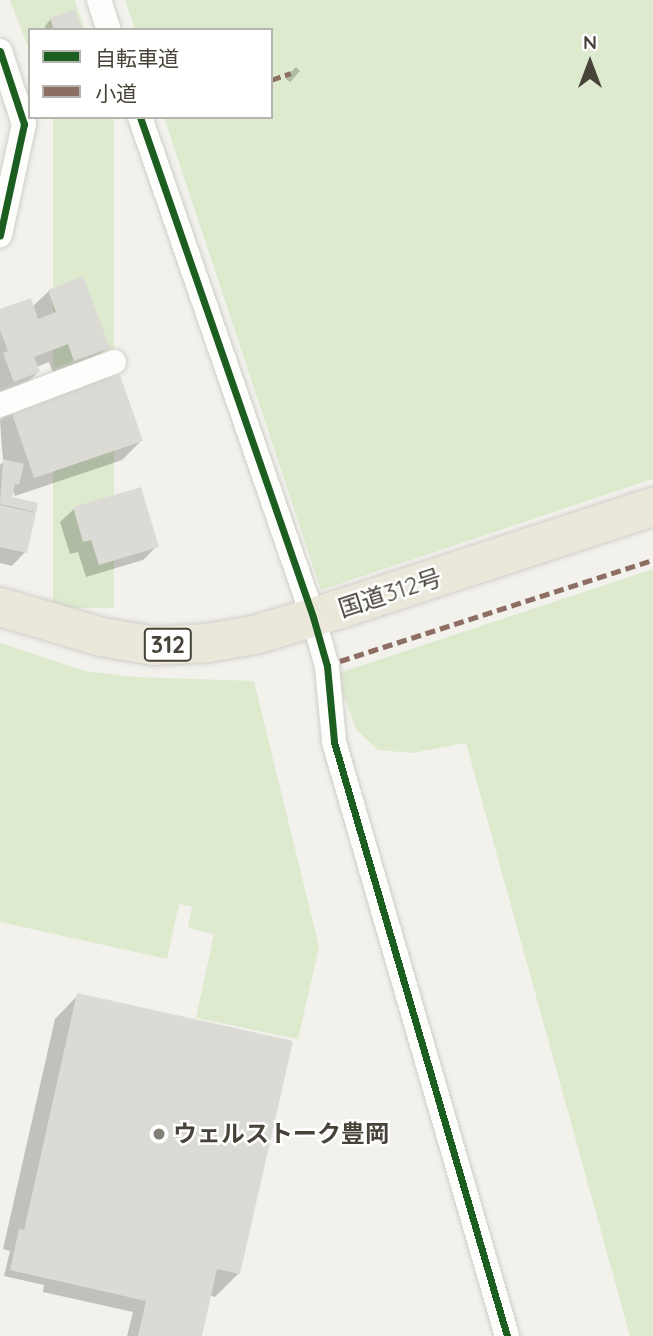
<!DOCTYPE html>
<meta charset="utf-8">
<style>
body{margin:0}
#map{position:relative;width:653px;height:1336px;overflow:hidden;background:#f2f1ec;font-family:Quicksand,"Noto Sans JP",sans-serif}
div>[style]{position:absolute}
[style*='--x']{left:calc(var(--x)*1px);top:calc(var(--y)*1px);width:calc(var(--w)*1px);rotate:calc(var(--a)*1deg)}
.green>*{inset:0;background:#ddeace;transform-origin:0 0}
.shadow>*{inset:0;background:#0003}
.building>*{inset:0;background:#dbdad5}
.roads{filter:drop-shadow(0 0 2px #d0ceca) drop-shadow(0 0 2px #d0ceca)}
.street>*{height:24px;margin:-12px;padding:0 12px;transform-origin:12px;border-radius:12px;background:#fdfdfc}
.highway>*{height:38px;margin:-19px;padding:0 19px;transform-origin:19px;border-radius:19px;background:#ebe8db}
.quiet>*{height:5px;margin-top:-2.5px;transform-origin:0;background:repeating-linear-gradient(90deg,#8d6e63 0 10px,transparent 0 15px)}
.cycleway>*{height:7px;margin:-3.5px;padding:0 3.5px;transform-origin:3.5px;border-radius:3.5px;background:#1b5e20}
.dots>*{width:19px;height:19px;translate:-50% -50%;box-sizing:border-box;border:4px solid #fff;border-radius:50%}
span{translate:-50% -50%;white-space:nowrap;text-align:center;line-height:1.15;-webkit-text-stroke:5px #fff;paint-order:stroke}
.shield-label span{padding:2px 5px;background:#fff;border:2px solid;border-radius:5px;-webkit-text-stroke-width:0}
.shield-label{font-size:23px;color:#474338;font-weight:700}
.street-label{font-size:24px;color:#474338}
.poi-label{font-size:24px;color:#474338;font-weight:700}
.left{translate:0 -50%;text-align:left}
.legend{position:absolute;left:28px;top:28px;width:245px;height:91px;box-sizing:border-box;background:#fff;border:2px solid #b5b4af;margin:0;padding:9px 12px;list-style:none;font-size:21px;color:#474338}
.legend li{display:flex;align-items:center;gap:14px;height:35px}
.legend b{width:35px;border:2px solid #b5b4af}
.north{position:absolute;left:555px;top:28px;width:70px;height:70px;-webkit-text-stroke:5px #fff;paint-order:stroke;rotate:0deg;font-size:19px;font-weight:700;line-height:28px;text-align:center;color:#474338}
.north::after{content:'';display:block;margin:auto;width:24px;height:32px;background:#474338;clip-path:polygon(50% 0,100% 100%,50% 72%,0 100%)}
</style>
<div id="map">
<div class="green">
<div style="clip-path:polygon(10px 0,75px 0,85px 30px,30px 30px,30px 52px)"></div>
<div style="clip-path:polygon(125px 0,653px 0,653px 479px,321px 590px,164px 117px,271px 117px,271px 30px,135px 30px)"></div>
<div style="left:53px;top:117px;width:61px;height:491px"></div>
<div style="clip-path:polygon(653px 569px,653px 1336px,630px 1336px,466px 743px,412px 753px,378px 750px,356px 729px,336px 674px)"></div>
<div style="clip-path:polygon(0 643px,85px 671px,135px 677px,254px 681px,319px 947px,298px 1039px,196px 1018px,214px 934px,188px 928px,192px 907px,179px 904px,167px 959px,0 922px)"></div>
</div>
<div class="shadow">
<div style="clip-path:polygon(51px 19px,81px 30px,46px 30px,45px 26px)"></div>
<div style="clip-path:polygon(296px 67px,300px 71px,290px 82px,285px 78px)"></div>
<div style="clip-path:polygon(49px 291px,108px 347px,89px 366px,55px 379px,49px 362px,36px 367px,38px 372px,19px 391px,0 398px,0 311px,32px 307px)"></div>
<div style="clip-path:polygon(11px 409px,141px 441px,122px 460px,15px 496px,12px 489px,10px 498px,36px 505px,25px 552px,12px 566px,0 563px,0 465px,3px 462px,0 420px)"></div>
<div style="clip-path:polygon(74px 509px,157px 546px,143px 560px,86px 577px,78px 552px,70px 554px,60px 522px)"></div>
<div style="clip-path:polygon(78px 995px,239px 1273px,215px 1297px,209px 1295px,200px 1336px,127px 1336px,133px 1312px,43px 1292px,44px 1285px,4px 1276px,10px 1251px,3px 1249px,55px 1019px)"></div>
</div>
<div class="building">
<div style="clip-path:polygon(75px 9px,83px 30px,54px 30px,50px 18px)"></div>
<div style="clip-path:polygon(83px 276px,110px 348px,74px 361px,68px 344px,34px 357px,40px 372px,14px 382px,3px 353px,8px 351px,0 330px,0 309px,31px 298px,38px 319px,56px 312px,48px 290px)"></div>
<div style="clip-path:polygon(120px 375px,143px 441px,34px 478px,10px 408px,100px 377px,102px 381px)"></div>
<div style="clip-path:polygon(3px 459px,24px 464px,19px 485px,15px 484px,12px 497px,38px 503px,36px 512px,0 504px)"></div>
<div style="clip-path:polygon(141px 487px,159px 547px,99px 565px,91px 540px,83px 542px,73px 507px)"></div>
<div style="clip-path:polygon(0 505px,36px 513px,27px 553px,0 547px)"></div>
<div style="clip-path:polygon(77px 993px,293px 1041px,240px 1274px,217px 1269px,202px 1336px,138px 1336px,146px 1301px,10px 1270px,19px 1229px,24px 1230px,25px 1226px)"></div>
</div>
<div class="roads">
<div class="street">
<div style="--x:99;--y:0;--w:32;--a:72"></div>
<div style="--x:0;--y:51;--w:77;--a:71.8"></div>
<div style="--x:24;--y:124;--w:114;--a:102.2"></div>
<div style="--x:140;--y:117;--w:529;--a:70.91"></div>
<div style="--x:313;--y:617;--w:51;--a:74.1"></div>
<div style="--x:327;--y:666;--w:76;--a:84.7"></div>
<div style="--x:334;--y:742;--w:619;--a:73.76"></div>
<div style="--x:0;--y:405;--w:122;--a:-20.7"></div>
</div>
<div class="highway">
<div style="--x:0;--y:607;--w:106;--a:16.4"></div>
<div style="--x:102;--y:637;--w:53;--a:9.8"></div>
<div style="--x:154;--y:646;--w:53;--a:-3.2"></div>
<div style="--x:207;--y:643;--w:49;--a:-9.5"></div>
<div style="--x:255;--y:635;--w:86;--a:-17"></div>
<div style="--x:337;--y:610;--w:332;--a:-18.1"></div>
</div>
</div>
<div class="quiet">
<div style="--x:271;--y:80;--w:21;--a:-19"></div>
<div style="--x:340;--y:661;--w:329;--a:-17.9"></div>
</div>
<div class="cycleway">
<div style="--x:0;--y:51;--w:77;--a:71.8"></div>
<div style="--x:24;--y:124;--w:114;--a:102.2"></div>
<div style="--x:140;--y:117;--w:529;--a:70.91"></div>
<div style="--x:313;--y:617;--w:51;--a:74.1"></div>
<div style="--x:327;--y:666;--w:76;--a:84.7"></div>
<div style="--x:334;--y:742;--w:619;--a:73.76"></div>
</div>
<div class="dots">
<div style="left:159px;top:1134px;background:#838077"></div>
</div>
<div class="shield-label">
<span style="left:168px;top:645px">312</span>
</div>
<div class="street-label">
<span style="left:390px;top:593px;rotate:-18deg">国道312号</span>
</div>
<div class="poi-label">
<span class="left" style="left:173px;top:1134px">ウェルストーク豊岡</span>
</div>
<ul class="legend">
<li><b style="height:9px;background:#1b5e20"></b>自転車道</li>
<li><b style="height:9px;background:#8d6e63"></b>小道</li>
</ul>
<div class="north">N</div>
</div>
